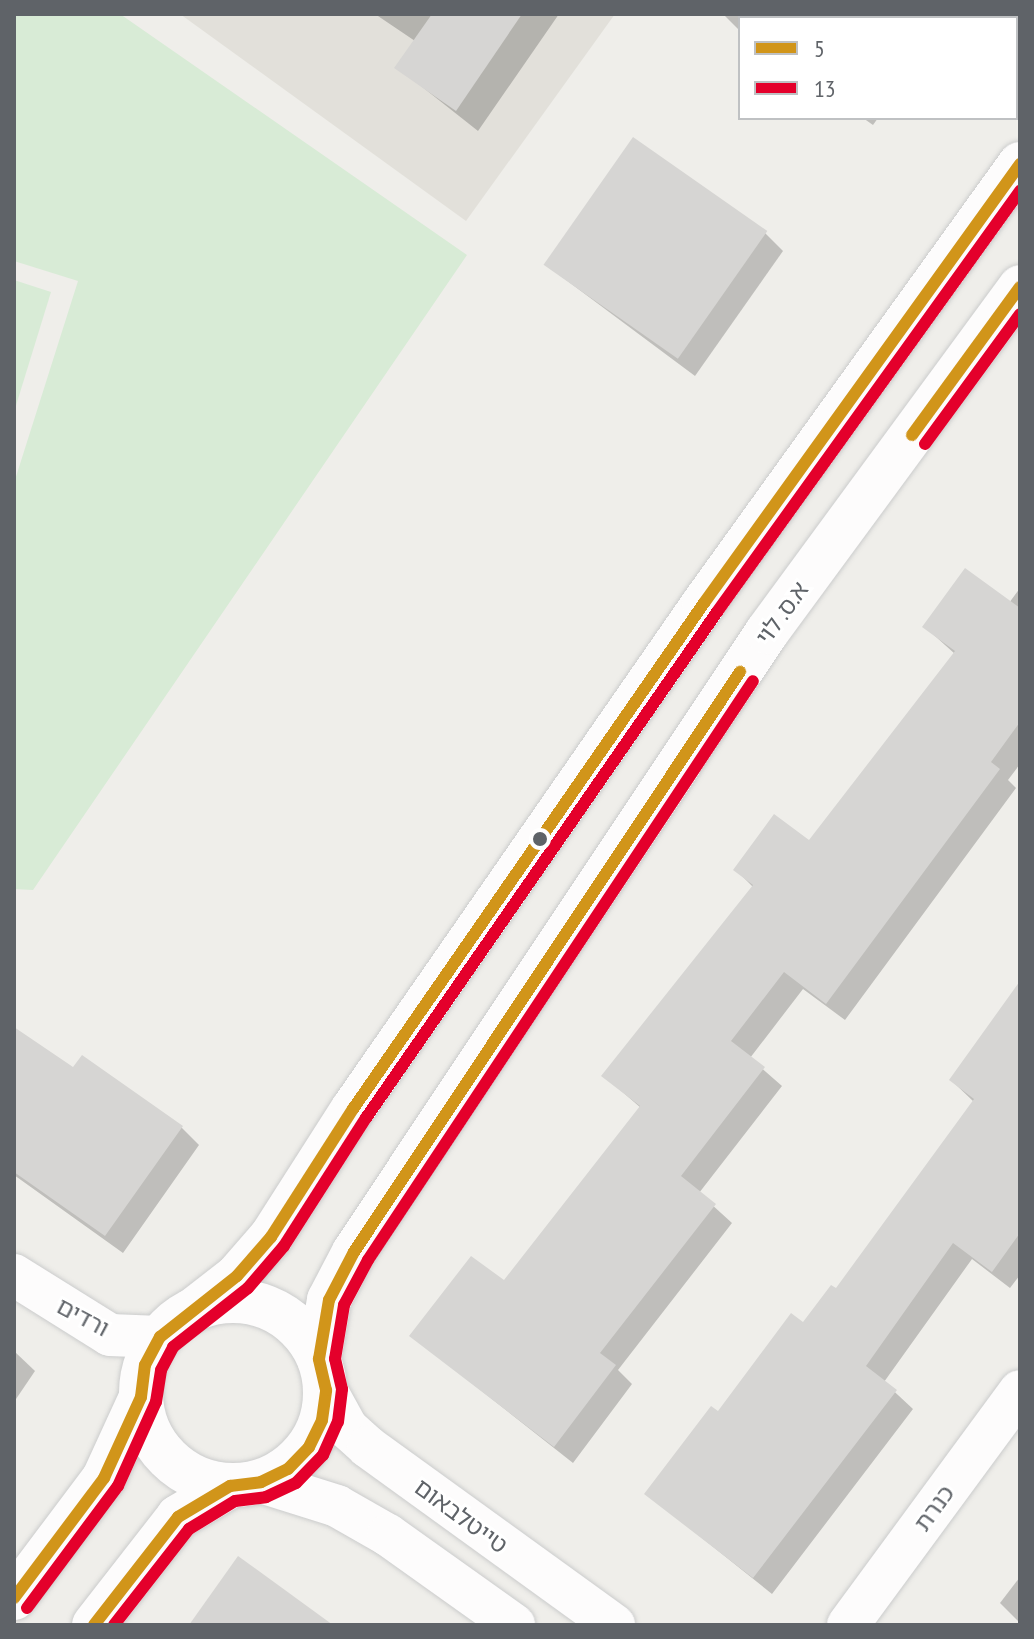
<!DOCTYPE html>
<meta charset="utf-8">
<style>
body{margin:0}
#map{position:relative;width:1034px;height:1639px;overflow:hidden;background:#efeeea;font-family:"PT Sans Narrow","Noto Sans Hebrew",sans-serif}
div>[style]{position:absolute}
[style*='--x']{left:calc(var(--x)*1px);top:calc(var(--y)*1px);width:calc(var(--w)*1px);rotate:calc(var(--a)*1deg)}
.education>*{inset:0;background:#e2e0da}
.green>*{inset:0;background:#d8ebd6}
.shadow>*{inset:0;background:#0003}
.building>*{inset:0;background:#d6d5d3;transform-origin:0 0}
.roads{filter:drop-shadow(0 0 2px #cbcccc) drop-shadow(0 0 2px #cbcccc)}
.minor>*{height:42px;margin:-21px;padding:0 21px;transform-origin:21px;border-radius:21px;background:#fdfcfc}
.secondary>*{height:44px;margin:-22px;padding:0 22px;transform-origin:22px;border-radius:22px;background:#fdfcfc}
.secondary>.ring{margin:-22px;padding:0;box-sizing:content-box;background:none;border:44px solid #fdfcfc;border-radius:50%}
.bus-1>*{height:12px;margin:-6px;padding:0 6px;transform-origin:6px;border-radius:6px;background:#d1951a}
.bus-2>*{height:12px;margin:-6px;padding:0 6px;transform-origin:6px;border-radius:6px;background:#e4002b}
.dots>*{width:22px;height:22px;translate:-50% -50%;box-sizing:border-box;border:4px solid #fff;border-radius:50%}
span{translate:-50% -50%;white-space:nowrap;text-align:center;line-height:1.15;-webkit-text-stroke:6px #fff;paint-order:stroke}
.street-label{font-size:24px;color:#5f6368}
.frame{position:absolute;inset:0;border:16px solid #5f6368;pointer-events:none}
.legend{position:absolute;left:738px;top:16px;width:280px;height:104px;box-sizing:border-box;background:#fff;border:2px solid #bfc1c3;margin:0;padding:10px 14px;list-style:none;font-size:24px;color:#5f6368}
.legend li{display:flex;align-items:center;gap:16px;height:40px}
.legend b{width:40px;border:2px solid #bfc1c3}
</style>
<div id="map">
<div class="education">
<div style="clip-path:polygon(180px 14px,615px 14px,466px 221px)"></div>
</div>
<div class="green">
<div style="clip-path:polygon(14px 14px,120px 14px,467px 255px,33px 890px,14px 889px,14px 483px,78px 281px,14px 261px)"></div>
<div style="clip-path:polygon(14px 280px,51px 292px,14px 412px)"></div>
</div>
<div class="shadow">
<div style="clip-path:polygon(375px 14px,559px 14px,478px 131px,397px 67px,415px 41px)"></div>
<div style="clip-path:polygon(723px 14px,951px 14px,740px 18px,740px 31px)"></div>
<div style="clip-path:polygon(863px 118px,878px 118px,873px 125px)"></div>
<div style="clip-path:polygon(765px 233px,783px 251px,695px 376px,546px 265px)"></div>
<div style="clip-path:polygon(1020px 588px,1020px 764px,1008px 780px,1016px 788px,845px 1020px,803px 989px,750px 1058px,782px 1086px,699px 1193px,732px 1223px,618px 1370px,632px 1384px,573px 1463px,412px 1336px,504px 1283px,641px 1108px,604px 1076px,753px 887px,736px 870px,809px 843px,955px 654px,925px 627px,1009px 603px)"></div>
<div style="clip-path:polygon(1020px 984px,1020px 1275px,1010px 1288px,972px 1259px,884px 1382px,913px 1409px,772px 1594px,647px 1494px,836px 1291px,974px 1102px,951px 1080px)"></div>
<div style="clip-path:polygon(14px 1029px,73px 1070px,181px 1127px,199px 1145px,123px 1253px,14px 1175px)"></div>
<div style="clip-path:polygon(14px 1351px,35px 1371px,14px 1402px)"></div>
<div style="clip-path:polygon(1020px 1577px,1020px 1623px,1000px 1603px)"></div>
</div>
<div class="building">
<div style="clip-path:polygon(432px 14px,522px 14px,456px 111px,394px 68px)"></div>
<div style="left:633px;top:137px;width:164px;height:156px;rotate:35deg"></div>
<div style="clip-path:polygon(965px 568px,1020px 608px,1020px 722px,991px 762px,1000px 769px,826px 1004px,784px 972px,731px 1041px,765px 1067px,681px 1176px,716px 1204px,600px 1353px,616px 1365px,554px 1447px,409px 1336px,471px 1256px,504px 1280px,640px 1106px,601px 1076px,753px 885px,733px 870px,774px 814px,809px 840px,955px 651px,922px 627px)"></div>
<div style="clip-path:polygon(1020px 981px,1020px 1233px,992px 1272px,953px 1243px,866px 1366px,897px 1390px,753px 1578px,644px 1494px,711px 1406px,718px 1411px,791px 1313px,803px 1322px,831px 1285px,836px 1288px,974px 1099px,949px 1080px)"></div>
<div style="clip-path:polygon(14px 1027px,73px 1067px,82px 1055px,183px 1126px,105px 1236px,14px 1172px)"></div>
<div style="clip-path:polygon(238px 1556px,333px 1625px,189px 1625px)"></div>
</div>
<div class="roads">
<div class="minor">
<div style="--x:14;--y:1275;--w:113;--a:32"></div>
<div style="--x:110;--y:1335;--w:50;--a:2.3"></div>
<div style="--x:326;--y:1390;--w:43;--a:61.1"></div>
<div style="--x:347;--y:1428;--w:28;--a:42"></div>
<div style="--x:368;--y:1447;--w:304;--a:35.9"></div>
<div style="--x:261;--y:1482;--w:80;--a:17.5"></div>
<div style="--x:337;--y:1506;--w:59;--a:29.6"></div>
<div style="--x:388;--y:1535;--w:155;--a:35.5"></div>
<div style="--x:848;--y:1625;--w:290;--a:-53.7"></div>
</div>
<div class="secondary">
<div class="ring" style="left:141px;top:1301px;width:140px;height:140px"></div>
<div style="--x:192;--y:1311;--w:57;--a:-37.9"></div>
<div style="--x:237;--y:1276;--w:52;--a:-48.9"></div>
<div style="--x:271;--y:1237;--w:152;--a:-57.4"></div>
<div style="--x:353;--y:1109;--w:616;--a:-55.25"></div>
<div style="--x:704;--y:603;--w:541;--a:-54.25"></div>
<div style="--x:319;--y:1359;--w:60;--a:-80.4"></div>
<div style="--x:329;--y:1300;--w:54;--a:-62.5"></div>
<div style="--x:354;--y:1252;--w:745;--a:-56.33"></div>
<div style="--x:767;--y:632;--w:428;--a:-53.7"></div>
<div style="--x:14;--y:1598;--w:150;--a:-53.1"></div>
<div style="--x:104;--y:1478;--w:89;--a:-65.4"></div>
<div style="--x:94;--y:1625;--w:137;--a:-52.1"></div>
<div style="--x:178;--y:1517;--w:61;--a:-30.8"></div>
</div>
</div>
<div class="bus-1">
<div style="--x:912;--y:435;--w:183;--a:-53.9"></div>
<div style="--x:14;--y:1598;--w:150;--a:-53.1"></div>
<div style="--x:104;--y:1478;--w:89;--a:-65.4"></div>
<div style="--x:141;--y:1397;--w:32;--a:-83"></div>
<div style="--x:145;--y:1365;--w:32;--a:-62"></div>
<div style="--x:160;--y:1337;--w:98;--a:-38.4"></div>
<div style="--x:237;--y:1276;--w:52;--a:-48.9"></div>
<div style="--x:271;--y:1237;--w:152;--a:-57.4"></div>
<div style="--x:353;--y:1109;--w:616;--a:-55.25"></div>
<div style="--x:704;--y:603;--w:541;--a:-54.25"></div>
<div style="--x:94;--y:1625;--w:137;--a:-52.1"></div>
<div style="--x:178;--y:1517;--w:61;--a:-30.8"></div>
<div style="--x:230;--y:1486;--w:31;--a:-7"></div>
<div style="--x:261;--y:1482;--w:30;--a:-26"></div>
<div style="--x:288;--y:1469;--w:30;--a:-46"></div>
<div style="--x:309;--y:1447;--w:30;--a:-64"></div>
<div style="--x:322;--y:1420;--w:30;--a:-82"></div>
<div style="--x:326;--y:1390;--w:32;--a:-103"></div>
<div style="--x:319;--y:1359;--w:60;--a:-80.4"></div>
<div style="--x:329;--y:1300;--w:54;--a:-62.5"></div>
<div style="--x:354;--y:1252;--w:697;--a:-56.36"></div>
</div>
<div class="bus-2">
<div style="--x:925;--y:444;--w:161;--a:-53.8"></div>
<div style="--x:27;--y:1608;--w:152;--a:-53.3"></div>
<div style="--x:118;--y:1486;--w:92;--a:-65.7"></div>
<div style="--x:156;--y:1402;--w:32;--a:-81"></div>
<div style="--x:161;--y:1370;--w:26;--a:-62"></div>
<div style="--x:173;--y:1347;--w:95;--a:-38.2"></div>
<div style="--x:248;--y:1288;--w:55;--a:-49.4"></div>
<div style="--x:284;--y:1246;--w:152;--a:-57.4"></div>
<div style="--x:366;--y:1118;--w:616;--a:-55.25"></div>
<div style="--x:717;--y:612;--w:519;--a:-54.26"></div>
<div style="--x:114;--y:1625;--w:122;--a:-52"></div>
<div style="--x:189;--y:1529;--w:54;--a:-31.3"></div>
<div style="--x:235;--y:1501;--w:31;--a:-7"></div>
<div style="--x:266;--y:1497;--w:33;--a:-25"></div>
<div style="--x:296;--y:1483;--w:39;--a:-46"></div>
<div style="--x:323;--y:1455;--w:36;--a:-66"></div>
<div style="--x:338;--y:1422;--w:33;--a:-83"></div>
<div style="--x:342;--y:1389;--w:31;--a:-103"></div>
<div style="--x:335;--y:1359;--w:55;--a:-80.5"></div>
<div style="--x:344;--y:1305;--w:51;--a:-61.9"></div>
<div style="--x:368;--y:1260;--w:695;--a:-56.38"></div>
</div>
<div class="dots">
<div style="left:540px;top:839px;background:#5f6368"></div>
</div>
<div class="street-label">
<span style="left:782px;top:613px;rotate:-54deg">א.ס. לוי</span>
<span style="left:83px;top:1317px;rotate:28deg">ורדים</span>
<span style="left:934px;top:1508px;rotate:-54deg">כנרת</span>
<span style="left:461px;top:1516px;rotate:36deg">טייטלבאום</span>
</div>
<div class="frame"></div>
<ul class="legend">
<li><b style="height:10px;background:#d1951a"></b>5</li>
<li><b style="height:10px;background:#e4002b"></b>13</li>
</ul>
</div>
